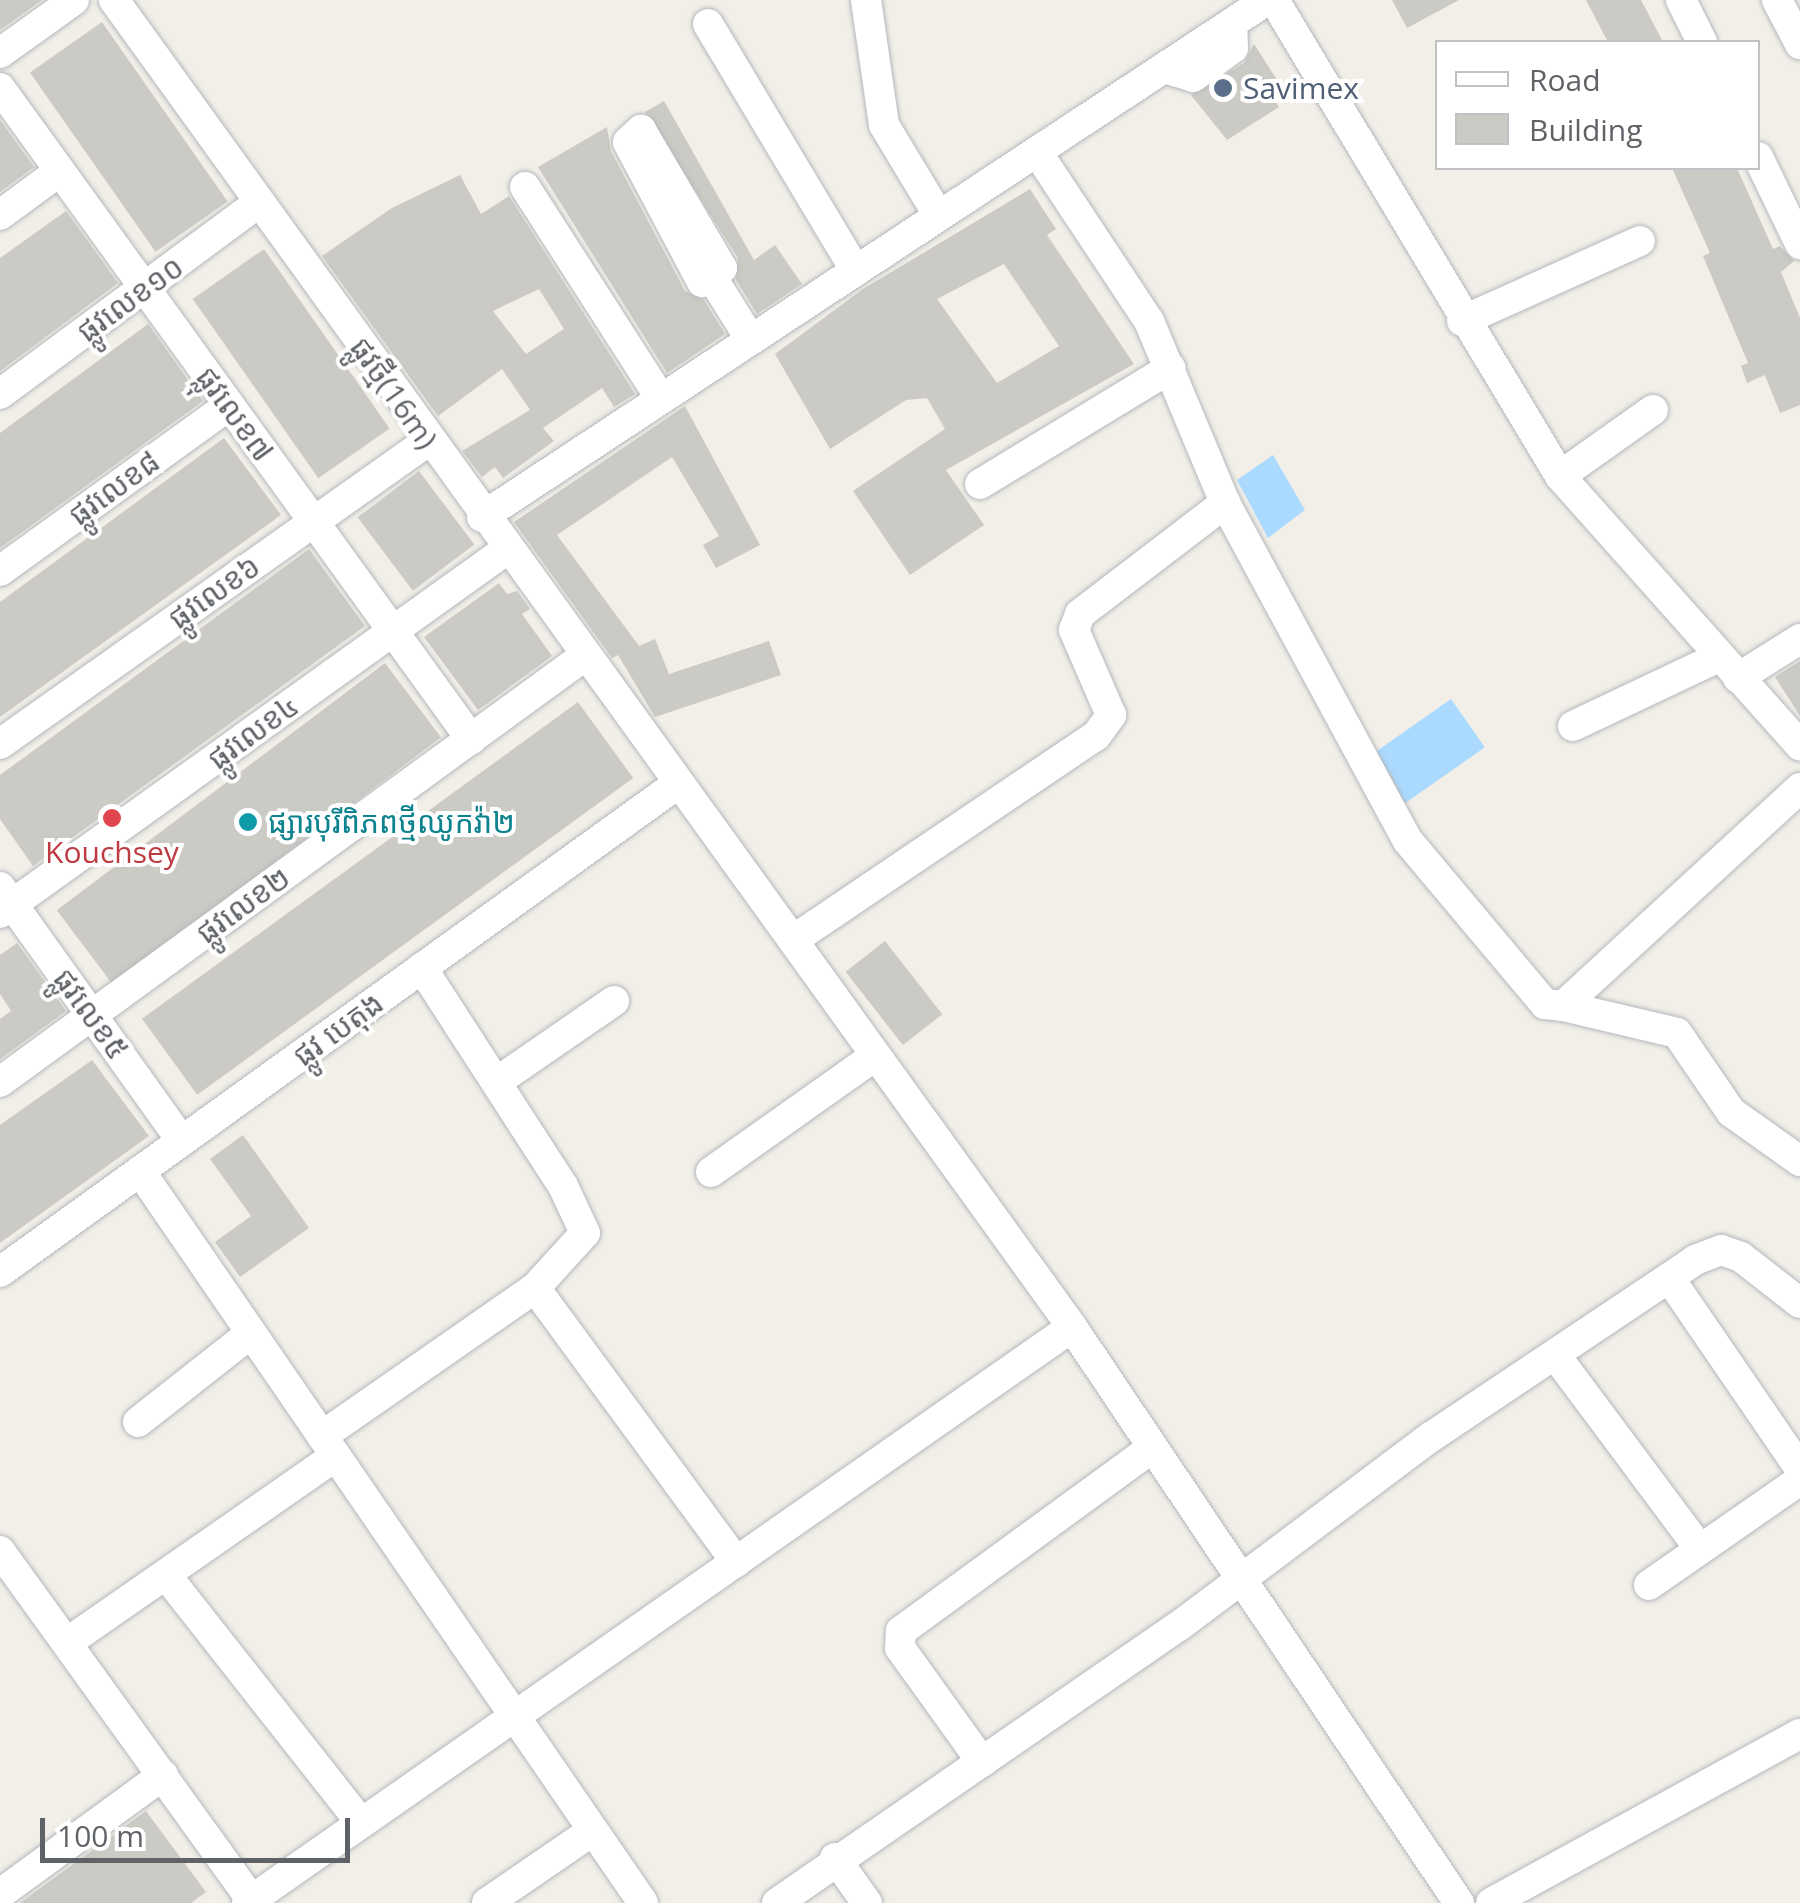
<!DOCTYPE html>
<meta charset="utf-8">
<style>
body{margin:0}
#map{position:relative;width:1800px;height:1903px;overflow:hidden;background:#f1efe8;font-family:"Open Sans","Noto Sans Khmer",sans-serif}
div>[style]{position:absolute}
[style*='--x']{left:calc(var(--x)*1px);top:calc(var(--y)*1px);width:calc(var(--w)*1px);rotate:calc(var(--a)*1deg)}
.water>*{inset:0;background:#aadaff;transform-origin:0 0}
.building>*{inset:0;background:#cccac5;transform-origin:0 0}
.roads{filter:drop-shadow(0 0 2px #b5b8bc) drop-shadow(0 0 2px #b5b8bc)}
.minor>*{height:30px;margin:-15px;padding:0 15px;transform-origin:15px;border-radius:15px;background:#fff}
.dots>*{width:28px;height:28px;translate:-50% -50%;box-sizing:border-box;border:5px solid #fff;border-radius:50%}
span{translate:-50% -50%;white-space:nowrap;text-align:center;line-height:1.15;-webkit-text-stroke:8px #fff;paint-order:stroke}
.service-label{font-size:30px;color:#4e5e75}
.left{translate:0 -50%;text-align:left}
.street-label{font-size:30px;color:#5f6368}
.culture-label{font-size:30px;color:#0d838f}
.health-label{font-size:30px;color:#be3a42}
.legend{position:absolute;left:1435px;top:40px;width:325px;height:130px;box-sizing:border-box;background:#fff;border:2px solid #bfc1c3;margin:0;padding:12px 18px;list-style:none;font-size:30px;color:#5f6368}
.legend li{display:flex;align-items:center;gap:20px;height:50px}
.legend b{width:50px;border:2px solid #bfc1c3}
.scale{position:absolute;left:40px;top:1818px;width:310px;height:45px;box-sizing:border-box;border:5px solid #5f6368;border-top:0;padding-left:12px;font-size:30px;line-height:35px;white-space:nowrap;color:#5f6368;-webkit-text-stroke:8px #fff;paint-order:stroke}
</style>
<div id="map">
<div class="water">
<div style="clip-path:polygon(1273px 455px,1305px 510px,1268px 538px,1237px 480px)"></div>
<div style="left:1451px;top:699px;width:59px;height:98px;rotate:55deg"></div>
</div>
<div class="building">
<div style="clip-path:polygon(0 0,42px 0,0 30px)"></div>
<div style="clip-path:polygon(1392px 0,1459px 0,1407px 28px)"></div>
<div style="clip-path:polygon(1586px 0,1641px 0,1663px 42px,1608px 42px)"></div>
<div style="left:102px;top:22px;width:219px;height:88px;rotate:55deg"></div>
<div style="clip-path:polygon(1254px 44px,1279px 83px,1268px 89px,1279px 107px,1227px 140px,1191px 95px,1244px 63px)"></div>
<div style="clip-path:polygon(664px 101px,754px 260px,775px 245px,802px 284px,757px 314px,736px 280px,738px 258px,645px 112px)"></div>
<div style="clip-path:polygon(0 120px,34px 167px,0 192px)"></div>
<div style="clip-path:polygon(607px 127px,611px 151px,685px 291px,704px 300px,725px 334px,667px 373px,538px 167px)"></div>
<div style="clip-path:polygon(1672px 168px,1737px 168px,1773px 249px,1780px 246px,1794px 261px,1781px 272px,1800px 318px,1800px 405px,1780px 413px,1765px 375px,1747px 383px,1741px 366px,1748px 363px,1703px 256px,1710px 253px)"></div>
<div style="clip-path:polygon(evenodd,460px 175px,481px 214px,509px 196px,635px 394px,614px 407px,602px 388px,543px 428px,554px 441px,503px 478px,495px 467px,482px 477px,462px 451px,530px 410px,502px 369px,438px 416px,322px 256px,392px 208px,460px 175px,539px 289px,564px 329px,526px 354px,493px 311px,539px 289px)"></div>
<div style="clip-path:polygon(evenodd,1030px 189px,1056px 229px,1047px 235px,1134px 364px,946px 470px,984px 525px,910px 575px,853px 491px,945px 429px,927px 398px,906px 400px,830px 449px,775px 354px,863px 289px,1030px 189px,1004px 264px,1059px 346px,997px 383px,937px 299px,1004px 264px)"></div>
<div style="clip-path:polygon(66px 211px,118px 283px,0 371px,0 258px)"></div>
<div style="left:264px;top:249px;width:219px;height:87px;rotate:55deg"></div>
<div style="clip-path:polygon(148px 324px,203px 401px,0 548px,0 433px)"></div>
<div style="clip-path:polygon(685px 406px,760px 545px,716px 568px,703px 545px,719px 536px,672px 457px,557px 535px,639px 646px,655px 639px,669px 674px,769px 641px,781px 675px,655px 717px,618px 655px,612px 658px,514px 522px)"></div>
<div style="clip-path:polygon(224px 438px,281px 515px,0 717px,0 602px)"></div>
<div style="left:419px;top:471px;width:92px;height:77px;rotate:53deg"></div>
<div style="clip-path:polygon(309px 549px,365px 626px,33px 866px,0 819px,0 775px)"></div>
<div style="clip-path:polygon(499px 583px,507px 594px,517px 591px,530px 609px,522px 614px,552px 656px,478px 710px,424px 637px)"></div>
<div style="clip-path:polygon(1800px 661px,1800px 716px,1775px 677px)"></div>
<div style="left:385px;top:663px;width:93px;height:411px;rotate:53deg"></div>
<div style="left:578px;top:702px;width:94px;height:539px;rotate:54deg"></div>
<div style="left:885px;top:941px;width:93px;height:50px;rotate:52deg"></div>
<div style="clip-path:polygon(17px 943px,66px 1011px,0 1059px,0 1019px,11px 1011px,0 994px,0 955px)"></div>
<div style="clip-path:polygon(92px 1060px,149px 1136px,0 1243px,0 1125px)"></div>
<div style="clip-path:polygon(243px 1135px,309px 1228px,240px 1277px,215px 1242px,251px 1216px,210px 1159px)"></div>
<div style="clip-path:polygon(146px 1811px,206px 1892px,191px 1903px,20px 1903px)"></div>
</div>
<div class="roads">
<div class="minor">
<div style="--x:114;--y:0;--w:1637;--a:54.17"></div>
<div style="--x:1072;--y:1327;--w:694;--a:56.1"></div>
<div style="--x:866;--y:0;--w:126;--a:81.8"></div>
<div style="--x:884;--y:125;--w:106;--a:58.9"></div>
<div style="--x:1274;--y:0;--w:555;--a:59"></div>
<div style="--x:1560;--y:476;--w:361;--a:48.3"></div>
<div style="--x:1681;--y:0;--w:47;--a:63.4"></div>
<div style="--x:1777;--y:0;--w:50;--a:62.4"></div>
<div style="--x:708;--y:24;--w:288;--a:59.1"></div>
<div style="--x:0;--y:53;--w:91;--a:-35.6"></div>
<div style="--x:1164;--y:68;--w:30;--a:17"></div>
<div style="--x:1193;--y:77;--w:49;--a:-35.9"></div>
<div style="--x:1233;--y:48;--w:25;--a:-92"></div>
<div style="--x:0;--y:88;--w:804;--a:54.11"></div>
<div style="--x:641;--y:130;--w:160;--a:59.6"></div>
<div style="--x:722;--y:268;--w:24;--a:145"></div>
<div style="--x:702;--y:282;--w:158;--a:-117.9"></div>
<div style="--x:628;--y:142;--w:18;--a:-43"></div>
<div style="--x:1037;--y:152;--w:203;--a:56.5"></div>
<div style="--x:1149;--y:321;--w:197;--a:67.3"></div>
<div style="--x:1225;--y:503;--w:384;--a:61.6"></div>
<div style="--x:1408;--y:841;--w:213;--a:50"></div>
<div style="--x:1545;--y:1004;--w:18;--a:6"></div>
<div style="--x:1563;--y:1006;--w:322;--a:-42.6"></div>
<div style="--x:1758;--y:157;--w:97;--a:64.2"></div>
<div style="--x:525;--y:187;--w:252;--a:57.3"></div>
<div style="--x:0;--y:215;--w:74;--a:-36.3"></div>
<div style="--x:711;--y:276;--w:75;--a:58"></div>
<div style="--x:1462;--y:321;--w:195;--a:-24.2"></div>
<div style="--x:0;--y:394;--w:321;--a:-36.5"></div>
<div style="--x:1560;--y:476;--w:114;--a:-35.4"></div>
<div style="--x:980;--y:484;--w:223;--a:-31.3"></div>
<div style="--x:482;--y:517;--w:940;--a:-33.37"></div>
<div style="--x:0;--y:571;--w:283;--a:-35.9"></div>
<div style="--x:1738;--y:678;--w:73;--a:-32.2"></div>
<div style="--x:1573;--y:726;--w:159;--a:-25.3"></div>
<div style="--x:0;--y:744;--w:524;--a:-35.3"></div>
<div style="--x:0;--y:887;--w:312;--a:54.4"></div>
<div style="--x:0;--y:913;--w:623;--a:-35.66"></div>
<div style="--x:793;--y:940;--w:365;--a:-34"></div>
<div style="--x:1096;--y:736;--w:26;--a:-54"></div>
<div style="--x:1111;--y:715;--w:93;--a:-113.5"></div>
<div style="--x:1074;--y:630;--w:17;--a:-69"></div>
<div style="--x:1080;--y:614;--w:183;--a:-37.4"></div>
<div style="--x:1563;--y:1006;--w:117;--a:13.3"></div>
<div style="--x:1677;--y:1033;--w:96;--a:55.6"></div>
<div style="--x:1731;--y:1112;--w:85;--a:35.4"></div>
<div style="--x:498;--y:1081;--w:141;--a:-34.6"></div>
<div style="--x:0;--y:1082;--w:721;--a:-36.09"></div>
<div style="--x:140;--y:1171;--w:888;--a:55.5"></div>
<div style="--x:711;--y:1172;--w:201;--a:-35.3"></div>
<div style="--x:0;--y:1272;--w:833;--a:-35.77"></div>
<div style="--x:1670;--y:1279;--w:230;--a:55.6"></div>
<div style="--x:535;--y:1288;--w:340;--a:53.7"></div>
<div style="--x:1556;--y:1356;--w:239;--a:53.3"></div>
<div style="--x:138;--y:1422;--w:144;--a:-38.2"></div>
<div style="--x:322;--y:1436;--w:259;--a:-34.8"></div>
<div style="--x:535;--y:1288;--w:74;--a:-47.7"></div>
<div style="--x:585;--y:1233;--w:52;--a:-115.1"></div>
<div style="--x:563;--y:1186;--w:260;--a:-122.9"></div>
<div style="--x:0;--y:1551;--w:434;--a:54.2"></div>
<div style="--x:166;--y:1575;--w:315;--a:51.8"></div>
<div style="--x:1649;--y:1585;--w:184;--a:-34.8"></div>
<div style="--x:68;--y:1642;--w:326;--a:-34.8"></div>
<div style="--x:982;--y:1762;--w:140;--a:-125.7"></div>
<div style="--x:900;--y:1648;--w:17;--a:-87"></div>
<div style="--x:901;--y:1631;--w:309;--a:-36.1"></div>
<div style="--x:835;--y:1858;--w:55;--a:54.6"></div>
<div style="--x:0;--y:1894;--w:202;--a:-36.1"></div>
<div style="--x:247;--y:1903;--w:1006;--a:-34.92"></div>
<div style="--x:487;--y:1903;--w:127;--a:-34.4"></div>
<div style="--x:777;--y:1903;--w:488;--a:-34.6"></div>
<div style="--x:1179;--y:1626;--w:315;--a:-36.9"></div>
<div style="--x:1431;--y:1437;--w:318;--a:-33.8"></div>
<div style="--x:1695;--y:1260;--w:28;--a:-21"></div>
<div style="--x:1721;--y:1250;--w:21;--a:19"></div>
<div style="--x:1741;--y:1257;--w:75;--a:37.9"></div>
<div style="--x:1491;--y:1903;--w:352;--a:-28.7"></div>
</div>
</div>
<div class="dots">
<div style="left:1223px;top:88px;background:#5c6f8a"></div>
<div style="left:112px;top:818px;background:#e0444e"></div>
<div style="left:248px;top:822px;background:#0f9aa8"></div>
</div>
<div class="service-label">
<span class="left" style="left:1243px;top:88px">Savimex</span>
</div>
<div class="street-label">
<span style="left:130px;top:299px;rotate:-36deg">ផ្លូវលេខ១០</span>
<span style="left:394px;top:393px;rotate:55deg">ផ្លូវថ្មី(16m)</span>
<span style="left:235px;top:414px;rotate:54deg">ផ្លុវលេខ៧</span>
<span style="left:114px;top:488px;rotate:-36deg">ផ្លូវលេខ៨</span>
<span style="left:214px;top:592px;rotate:-35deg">ផ្លូវលេខ៦</span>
<span style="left:253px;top:732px;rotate:-36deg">ផ្លូវលេខ៤</span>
<span style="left:243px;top:905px;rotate:-36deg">ផ្លូវលេខ២</span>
<span style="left:91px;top:1014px;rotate:54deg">ផ្លូវលេខ៥</span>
<span style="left:338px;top:1029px;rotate:-36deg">ផ្លូវ បេតុង</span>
</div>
<div class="culture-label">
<span class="left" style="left:268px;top:822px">ផ្សារបុរីពិភពថ្មីឈូកវ៉ា២</span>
</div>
<div class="health-label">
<span style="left:112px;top:852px">Kouchsey</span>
</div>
<ul class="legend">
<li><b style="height:12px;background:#fff"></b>Road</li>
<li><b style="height:28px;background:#cccac5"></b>Building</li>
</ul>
<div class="scale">100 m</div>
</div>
